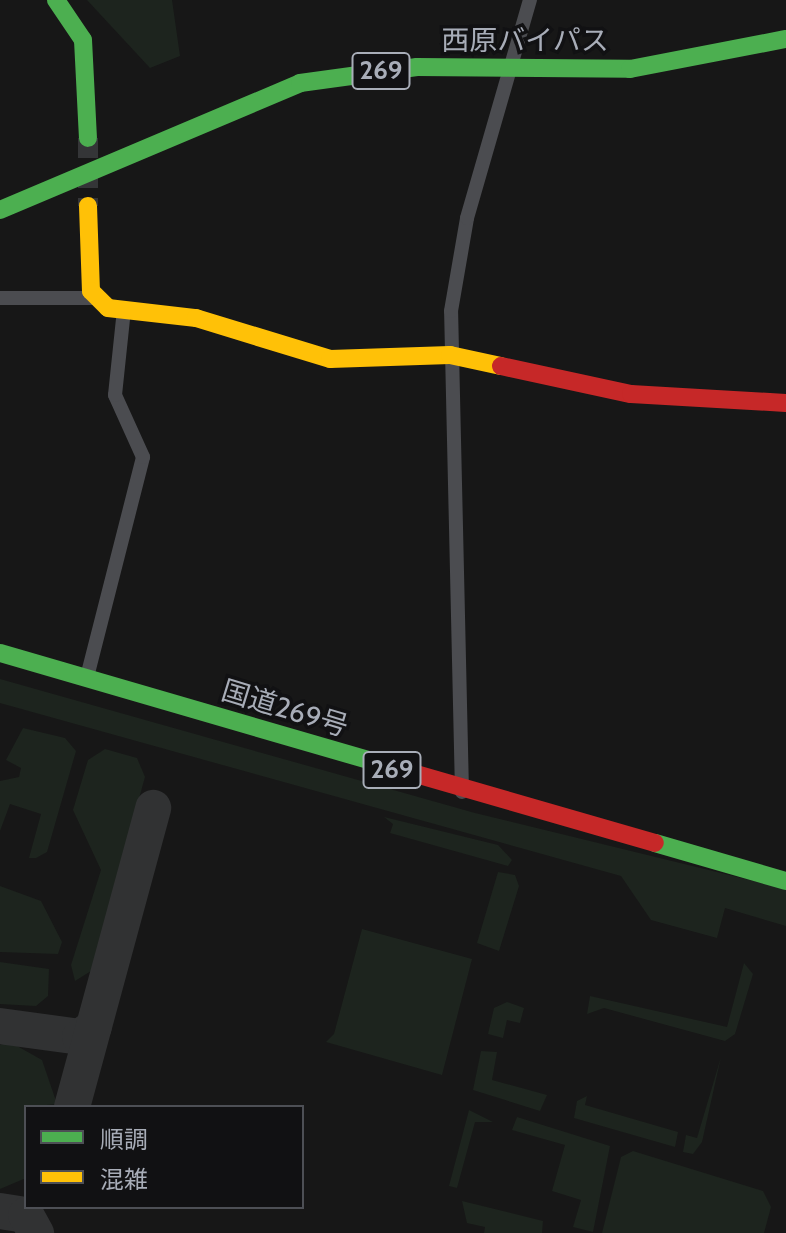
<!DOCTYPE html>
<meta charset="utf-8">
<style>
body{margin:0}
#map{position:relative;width:786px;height:1233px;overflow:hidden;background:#171717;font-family:Cabin,"Noto Sans JP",sans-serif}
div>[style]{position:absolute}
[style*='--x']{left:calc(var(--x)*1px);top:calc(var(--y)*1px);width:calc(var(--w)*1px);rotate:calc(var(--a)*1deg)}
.green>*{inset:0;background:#1d241e}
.taxiway>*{height:36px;margin:-18px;padding:0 18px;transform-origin:18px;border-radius:18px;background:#313233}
.secondary-tunnel>*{height:20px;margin-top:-10px;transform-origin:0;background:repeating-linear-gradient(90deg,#343537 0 20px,transparent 0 30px)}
.street>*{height:14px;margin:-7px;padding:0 7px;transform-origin:7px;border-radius:7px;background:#4b4c50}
.fast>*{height:18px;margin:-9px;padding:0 9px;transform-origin:9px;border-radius:9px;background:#4caf50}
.slow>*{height:18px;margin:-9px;padding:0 9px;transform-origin:9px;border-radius:9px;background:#ffc107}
.jam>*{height:18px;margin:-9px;padding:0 9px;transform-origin:9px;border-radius:9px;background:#c62828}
span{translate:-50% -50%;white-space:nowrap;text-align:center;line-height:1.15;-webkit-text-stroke:7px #111113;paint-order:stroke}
.shield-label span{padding:2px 6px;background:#111113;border:2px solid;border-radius:6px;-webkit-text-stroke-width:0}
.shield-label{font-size:26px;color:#a8adb8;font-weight:700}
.street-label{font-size:28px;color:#a8adb8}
.legend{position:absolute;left:24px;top:1105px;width:280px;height:104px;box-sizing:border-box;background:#111113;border:2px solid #4d4f55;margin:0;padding:10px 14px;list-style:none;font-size:24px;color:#a8adb8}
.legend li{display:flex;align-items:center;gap:16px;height:40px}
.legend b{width:40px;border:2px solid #4d4f55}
</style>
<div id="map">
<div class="green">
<div style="clip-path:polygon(87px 0,172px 0,180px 56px,150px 68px)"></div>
<div style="clip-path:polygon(0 679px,475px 813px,786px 889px,786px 926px,725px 908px,717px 938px,651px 920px,621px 876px,0 703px)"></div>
<div style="clip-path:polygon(23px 728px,65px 738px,76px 751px,47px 852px,36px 858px,29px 858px,41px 814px,10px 804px,0 831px,0 781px,19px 777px,21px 768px,6px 760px)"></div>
<div style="clip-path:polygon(105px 749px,137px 758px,145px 777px,91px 971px,75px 981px,71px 965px,101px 870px,73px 810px,88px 760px)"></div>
<div style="clip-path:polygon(384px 817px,498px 845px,512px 860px,508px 866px,390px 833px,393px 824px)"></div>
<div style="clip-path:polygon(498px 872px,515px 875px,519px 886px,499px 951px,477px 943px)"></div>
<div style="clip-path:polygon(0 886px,41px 901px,62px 942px,58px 954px,0 952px)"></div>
<div style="clip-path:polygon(362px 929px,472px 959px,442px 1075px,326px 1042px,334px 1034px)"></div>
<div style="clip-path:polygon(0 962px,49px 969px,48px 996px,36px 1006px,0 1004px)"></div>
<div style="clip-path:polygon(744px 963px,753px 974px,735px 1034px,725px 1041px,604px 1008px,587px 1014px,590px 996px,727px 1027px)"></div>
<div style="clip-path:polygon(507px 1002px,524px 1008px,520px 1023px,507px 1020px,503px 1038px,488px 1034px,494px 1008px)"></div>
<div style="clip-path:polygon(10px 1042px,42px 1060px,57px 1104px,26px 1107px,26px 1178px,0 1189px,0 1045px)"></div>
<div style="clip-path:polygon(481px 1051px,497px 1052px,492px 1080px,547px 1095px,540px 1111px,473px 1090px)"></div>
<div style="clip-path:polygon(721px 1057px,702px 1142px,693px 1154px,683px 1152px,686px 1135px,697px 1138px)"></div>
<div style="clip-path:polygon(587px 1096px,585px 1105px,678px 1132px,675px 1147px,574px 1118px,577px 1101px)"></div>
<div style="clip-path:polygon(469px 1110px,493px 1122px,475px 1122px,457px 1188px,449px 1186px)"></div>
<div style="clip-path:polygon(517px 1117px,610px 1146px,593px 1232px,573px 1227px,581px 1200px,552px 1191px,565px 1145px,512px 1130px)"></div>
<div style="clip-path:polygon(633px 1151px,763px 1191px,771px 1207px,764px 1233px,602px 1233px,621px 1157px)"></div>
<div style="clip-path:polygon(462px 1201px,543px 1221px,542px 1233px,484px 1233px,485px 1227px,467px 1223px)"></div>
</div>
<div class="taxiway">
<div style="--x:0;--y:1026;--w:81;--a:7.8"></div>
<div style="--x:80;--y:1037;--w:17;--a:-36"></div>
<div style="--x:72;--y:1107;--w:310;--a:-74.8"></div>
<div style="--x:0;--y:1211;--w:26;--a:9"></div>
<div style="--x:26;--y:1215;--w:21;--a:61"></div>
</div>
<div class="secondary-tunnel">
<div style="--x:88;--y:138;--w:68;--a:90"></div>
</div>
<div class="street">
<div style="--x:0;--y:298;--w:94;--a:0"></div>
<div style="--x:87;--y:677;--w:227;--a:-75.7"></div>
<div style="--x:143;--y:457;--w:68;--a:-114.3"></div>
<div style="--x:115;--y:395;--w:86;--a:-84"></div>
<div style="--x:462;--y:792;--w:481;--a:-91.3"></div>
<div style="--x:451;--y:311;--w:94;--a:-80.2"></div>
<div style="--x:467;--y:218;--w:227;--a:-73.9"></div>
</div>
<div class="fast">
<div style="--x:56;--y:0;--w:48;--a:56"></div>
<div style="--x:83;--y:40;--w:98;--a:87.1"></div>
<div style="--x:0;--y:210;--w:326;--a:-22.9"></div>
<div style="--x:300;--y:83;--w:118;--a:-7.8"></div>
<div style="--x:417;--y:67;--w:213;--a:0.5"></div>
<div style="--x:630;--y:69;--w:159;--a:-10.9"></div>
<div style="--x:0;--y:653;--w:394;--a:16.2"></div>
<div style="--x:655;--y:843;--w:136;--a:16.2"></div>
</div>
<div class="slow">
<div style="--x:88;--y:206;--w:85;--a:88"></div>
<div style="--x:91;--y:291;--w:24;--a:45"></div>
<div style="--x:108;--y:308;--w:89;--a:6.5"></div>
<div style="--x:196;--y:318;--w:140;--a:17"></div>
<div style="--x:330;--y:359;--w:120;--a:-1.9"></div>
<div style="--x:450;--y:355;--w:52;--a:12.2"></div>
</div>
<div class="jam">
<div style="--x:501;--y:366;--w:133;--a:12.2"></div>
<div style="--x:631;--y:394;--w:155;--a:3.3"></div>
<div style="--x:378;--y:763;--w:288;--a:16.1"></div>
</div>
<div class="shield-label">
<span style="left:381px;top:71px">269</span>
<span style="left:392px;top:770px">269</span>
</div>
<div class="street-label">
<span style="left:525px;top:40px">西原バイパス</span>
<span style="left:285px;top:708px;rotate:17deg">国道269号</span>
</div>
<ul class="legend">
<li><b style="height:10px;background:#4caf50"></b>順調</li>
<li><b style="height:10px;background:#ffc107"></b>混雑</li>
</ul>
</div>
